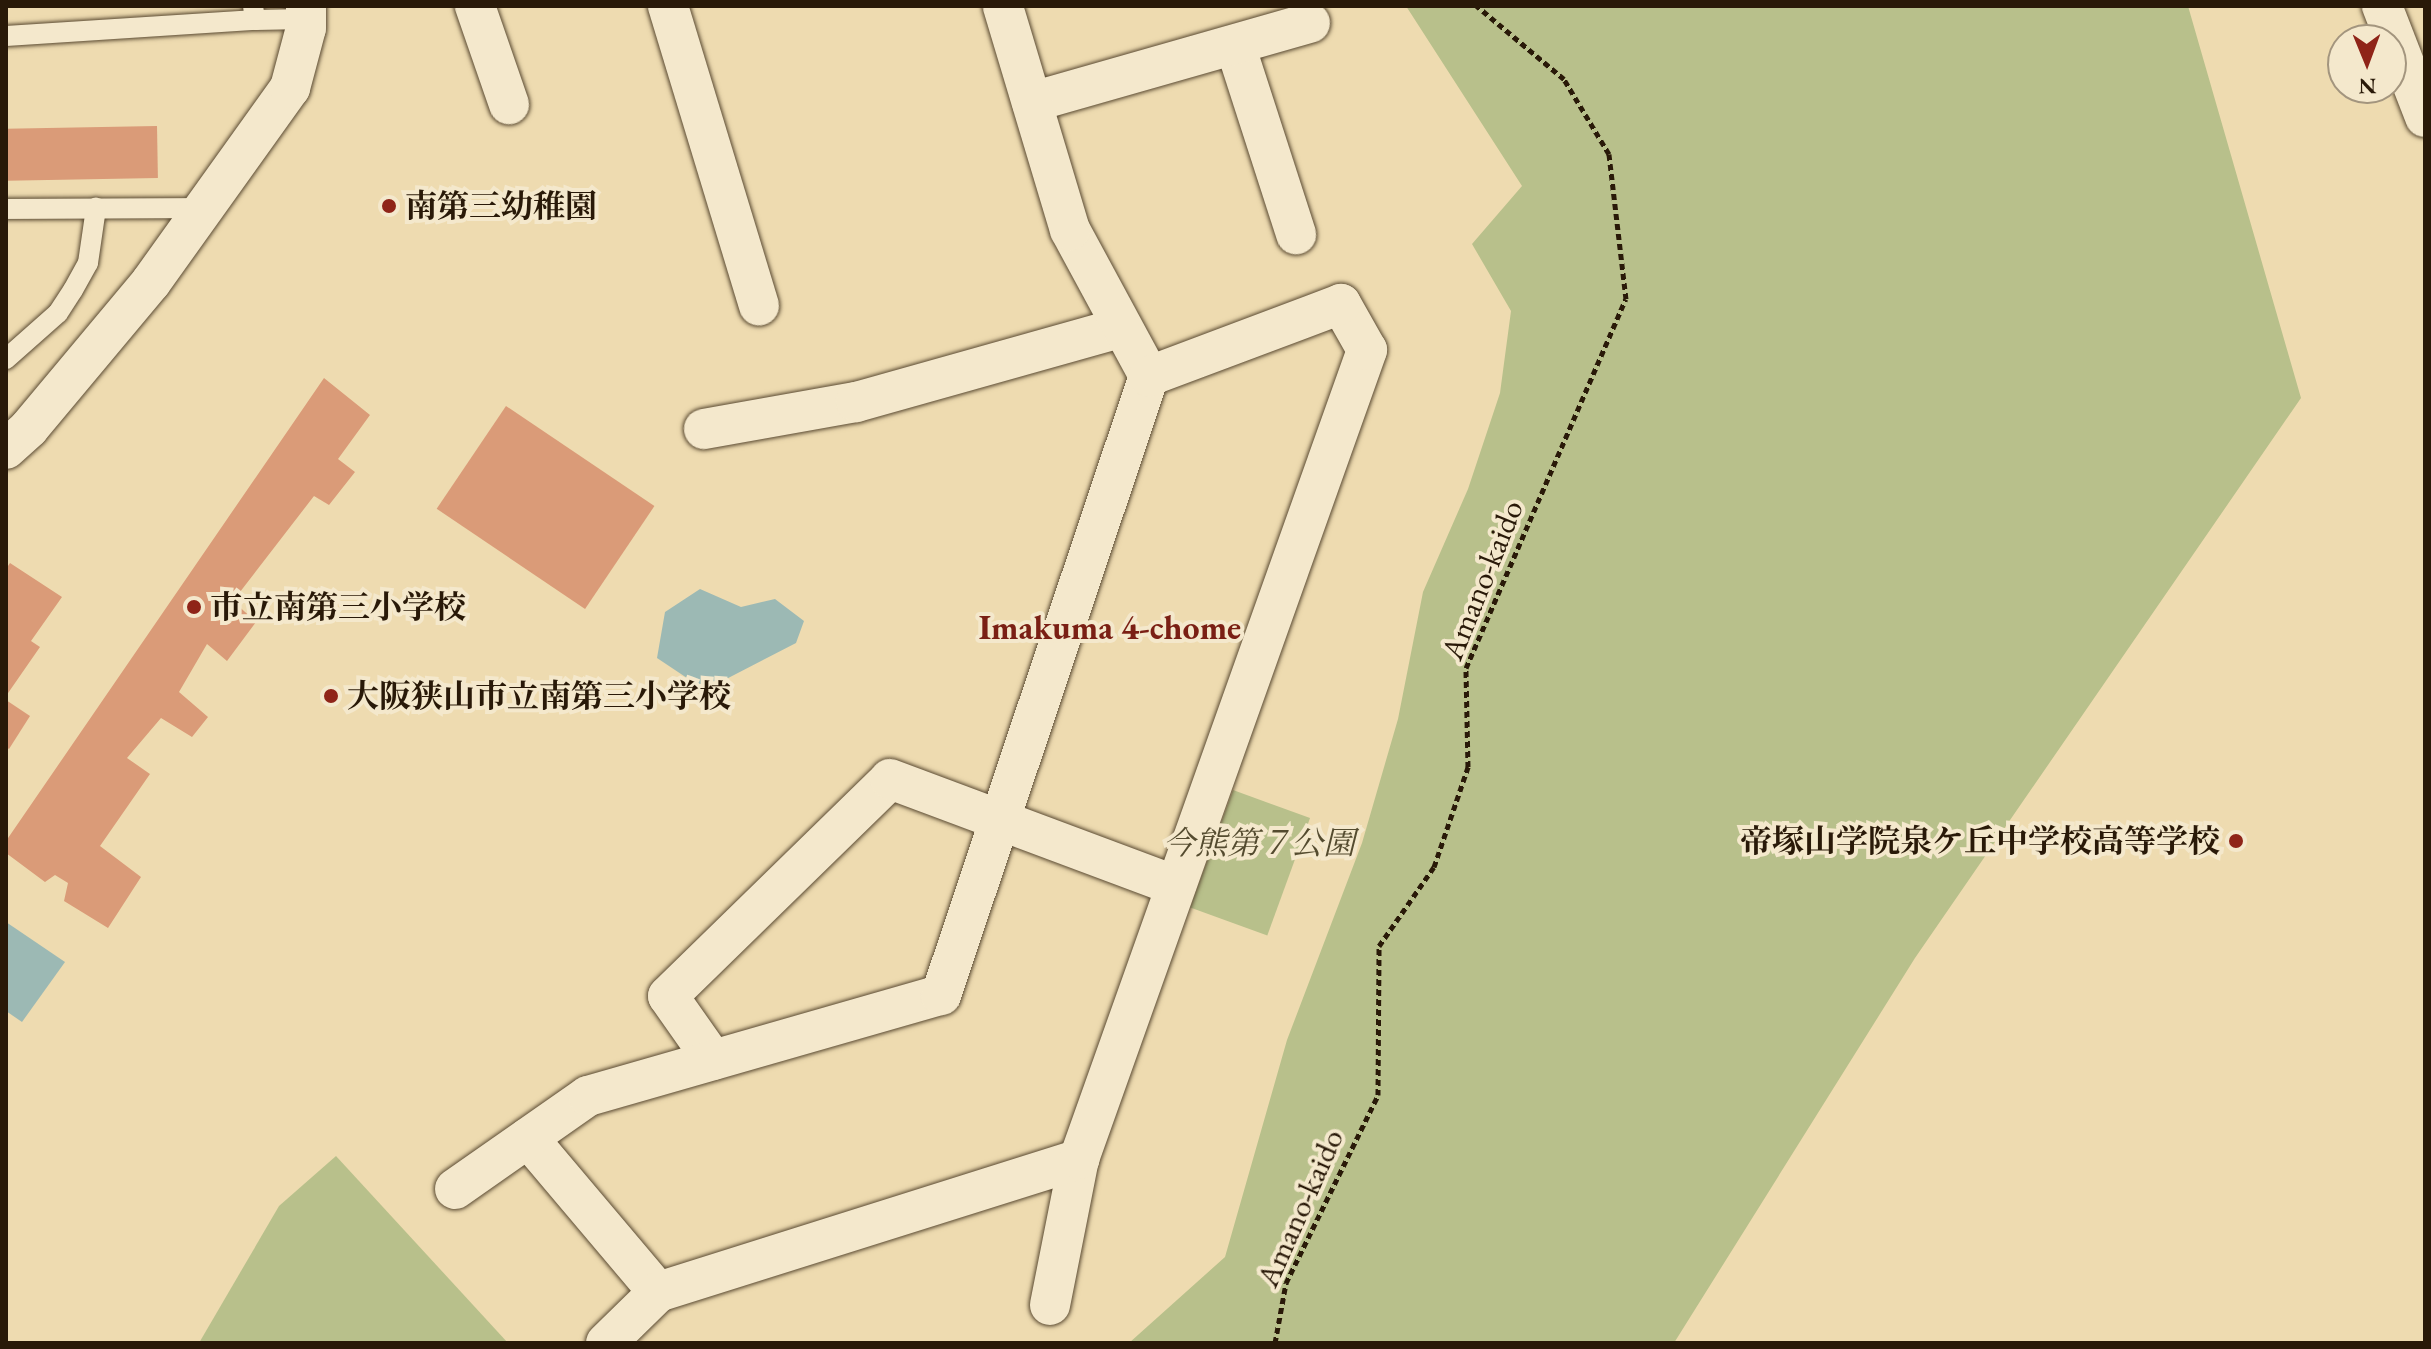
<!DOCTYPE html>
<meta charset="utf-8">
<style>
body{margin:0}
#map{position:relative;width:2431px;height:1349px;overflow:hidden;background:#eedbb0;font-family:"EB Garamond","Noto Serif JP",serif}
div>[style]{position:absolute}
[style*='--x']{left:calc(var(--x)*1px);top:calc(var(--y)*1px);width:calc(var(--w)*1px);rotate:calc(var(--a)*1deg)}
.green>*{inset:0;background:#b8c08b;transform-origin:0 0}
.water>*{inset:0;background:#9cb9b4}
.building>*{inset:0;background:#da9b78;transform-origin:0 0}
.path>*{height:5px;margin-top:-2.5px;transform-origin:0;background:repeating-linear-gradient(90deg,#291908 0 6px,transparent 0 10px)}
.roads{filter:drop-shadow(0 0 2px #5a4a32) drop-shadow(0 0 2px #5a4a32)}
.service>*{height:20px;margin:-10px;padding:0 10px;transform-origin:10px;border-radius:10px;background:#f4e8cc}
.minor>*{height:40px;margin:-20px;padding:0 20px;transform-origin:20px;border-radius:20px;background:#f4e8cc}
.dots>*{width:22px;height:22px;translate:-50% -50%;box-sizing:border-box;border:4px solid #f4e8cc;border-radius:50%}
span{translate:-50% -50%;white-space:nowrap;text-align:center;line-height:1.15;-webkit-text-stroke:8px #f4e8cc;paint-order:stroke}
.poi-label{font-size:32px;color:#291908;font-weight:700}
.left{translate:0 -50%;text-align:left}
.right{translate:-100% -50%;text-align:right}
.street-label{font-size:32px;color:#291908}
.park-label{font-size:32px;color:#544b2f;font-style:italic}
.neighbourhood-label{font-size:34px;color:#7a1f14;font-weight:700}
.frame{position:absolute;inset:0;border:8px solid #291908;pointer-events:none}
.north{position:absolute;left:2327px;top:24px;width:80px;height:80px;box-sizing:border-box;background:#f4e8cc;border:2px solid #a3957e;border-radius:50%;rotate:179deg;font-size:22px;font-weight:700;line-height:32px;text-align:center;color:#291908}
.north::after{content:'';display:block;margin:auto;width:28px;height:36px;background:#8f2418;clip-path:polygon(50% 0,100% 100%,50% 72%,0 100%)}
</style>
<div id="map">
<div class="green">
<div style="clip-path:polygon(1406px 6px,2188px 6px,2301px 398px,1915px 958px,1674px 1343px,1129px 1343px,1225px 1257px,1287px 1040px,1362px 843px,1398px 719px,1423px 592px,1468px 489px,1500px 393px,1511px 311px,1472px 244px,1522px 186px)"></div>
<div style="left:1233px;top:790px;width:82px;height:125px;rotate:20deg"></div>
<div style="clip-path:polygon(336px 1156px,508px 1343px,199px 1343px,279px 1206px)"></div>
</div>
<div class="water">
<div style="clip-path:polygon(700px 589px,741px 607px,775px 599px,804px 621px,796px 643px,705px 690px,657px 658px,665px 612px)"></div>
<div style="clip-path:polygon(6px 922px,65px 962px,22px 1022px,6px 1011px)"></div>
</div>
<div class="building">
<div style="left:157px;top:126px;width:52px;height:151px;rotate:89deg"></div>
<div style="clip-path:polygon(324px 378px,370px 415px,338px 459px,355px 472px,329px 505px,314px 496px,233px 601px,256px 622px,227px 661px,207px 644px,179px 692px,208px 717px,192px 737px,161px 718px,127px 758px,150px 774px,100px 846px,141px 877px,108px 928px,64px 901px,68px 883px,55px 875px,45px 882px,6px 853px,6px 841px)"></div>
<div style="left:506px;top:406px;width:179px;height:124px;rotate:34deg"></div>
<div style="clip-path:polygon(10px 563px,62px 597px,31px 641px,40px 647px,6px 696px,6px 569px)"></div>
<div style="clip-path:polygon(6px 700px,30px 716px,9px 749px,6px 747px)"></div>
</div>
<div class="path">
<div style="--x:1275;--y:1343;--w:61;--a:-79.6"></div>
<div style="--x:1286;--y:1283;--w:209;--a:-63.9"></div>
<div style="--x:1378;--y:1095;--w:149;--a:-89.6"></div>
<div style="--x:1379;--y:946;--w:96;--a:-55.2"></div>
<div style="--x:1434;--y:867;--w:106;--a:-71.2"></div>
<div style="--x:1468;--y:767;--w:99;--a:-91.2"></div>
<div style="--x:1466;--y:668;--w:402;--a:-66.6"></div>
<div style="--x:1626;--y:299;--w:146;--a:-96.7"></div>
<div style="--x:1609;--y:154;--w:87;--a:-121"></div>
<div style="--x:1564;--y:79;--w:114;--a:-140"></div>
</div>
<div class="roads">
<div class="service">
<div style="--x:255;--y:20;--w:51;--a:-1.1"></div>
<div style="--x:6;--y:36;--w:250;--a:-3.7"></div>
<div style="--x:255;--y:20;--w:14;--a:-98"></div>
<div style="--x:6;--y:209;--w:199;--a:-0.3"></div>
<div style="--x:6;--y:359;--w:69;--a:-41.5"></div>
<div style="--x:58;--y:313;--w:27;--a:-57"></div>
<div style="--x:73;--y:290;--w:31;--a:-61"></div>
<div style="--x:88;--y:263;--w:56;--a:-81.7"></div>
</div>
<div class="minor">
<div style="--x:475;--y:6;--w:104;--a:70.9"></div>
<div style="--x:668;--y:6;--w:313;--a:73.1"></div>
<div style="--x:2382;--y:6;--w:119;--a:68.8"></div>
<div style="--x:1235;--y:45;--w:199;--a:72.1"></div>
<div style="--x:1032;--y:102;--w:289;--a:-15.9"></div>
<div style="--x:704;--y:429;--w:154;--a:-10.1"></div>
<div style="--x:856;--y:402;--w:276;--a:-15.7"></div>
<div style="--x:6;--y:449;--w:31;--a:-42"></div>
<div style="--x:29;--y:428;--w:190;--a:-50.1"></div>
<div style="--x:151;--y:282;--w:239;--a:-54.4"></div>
<div style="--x:290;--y:88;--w:62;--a:-75.1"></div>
<div style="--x:306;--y:28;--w:22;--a:-90"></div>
<div style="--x:713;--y:1060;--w:78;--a:-125.1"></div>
<div style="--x:668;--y:996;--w:310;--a:-44.3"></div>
<div style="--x:890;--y:779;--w:305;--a:20.5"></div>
<div style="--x:528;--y:1138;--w:202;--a:49.8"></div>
<div style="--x:455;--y:1189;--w:162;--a:-35"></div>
<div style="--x:588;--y:1096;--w:367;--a:-16"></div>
<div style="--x:941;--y:995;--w:653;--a:-71.43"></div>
<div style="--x:1149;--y:376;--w:166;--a:-118.4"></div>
<div style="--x:1070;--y:230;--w:234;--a:-106.7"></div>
<div style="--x:1050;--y:1305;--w:149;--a:-78.8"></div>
<div style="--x:606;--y:1343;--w:73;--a:-44.4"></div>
<div style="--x:658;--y:1292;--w:442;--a:-17.5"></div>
<div style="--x:1079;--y:1159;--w:859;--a:-70.4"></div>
<div style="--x:1367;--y:350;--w:53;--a:-119.5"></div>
<div style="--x:1341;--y:304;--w:205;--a:159.4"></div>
</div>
</div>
<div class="dots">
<div style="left:389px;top:206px;background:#8f2418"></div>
<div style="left:194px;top:607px;background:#8f2418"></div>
<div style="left:331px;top:696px;background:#8f2418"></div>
<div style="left:2236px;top:841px;background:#8f2418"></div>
</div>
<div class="poi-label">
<span class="left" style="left:405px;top:206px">南第三幼稚園</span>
<span class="left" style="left:210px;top:607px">市立南第三小学校</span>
<span class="left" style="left:347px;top:696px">大阪狭山市立南第三小学校</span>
<span class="right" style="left:2220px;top:841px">帝塚山学院泉ケ丘中学校高等学校</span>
</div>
<div class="street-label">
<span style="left:1482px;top:580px;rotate:-68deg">Amano-kaido</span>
<span style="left:1300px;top:1208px;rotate:-66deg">Amano-kaido</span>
</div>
<div class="park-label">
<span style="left:1259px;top:843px">今熊第７公園</span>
</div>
<div class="neighbourhood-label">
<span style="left:1110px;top:628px">Imakuma 4-chome</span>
</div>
<div class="frame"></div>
<div class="north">N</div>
</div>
